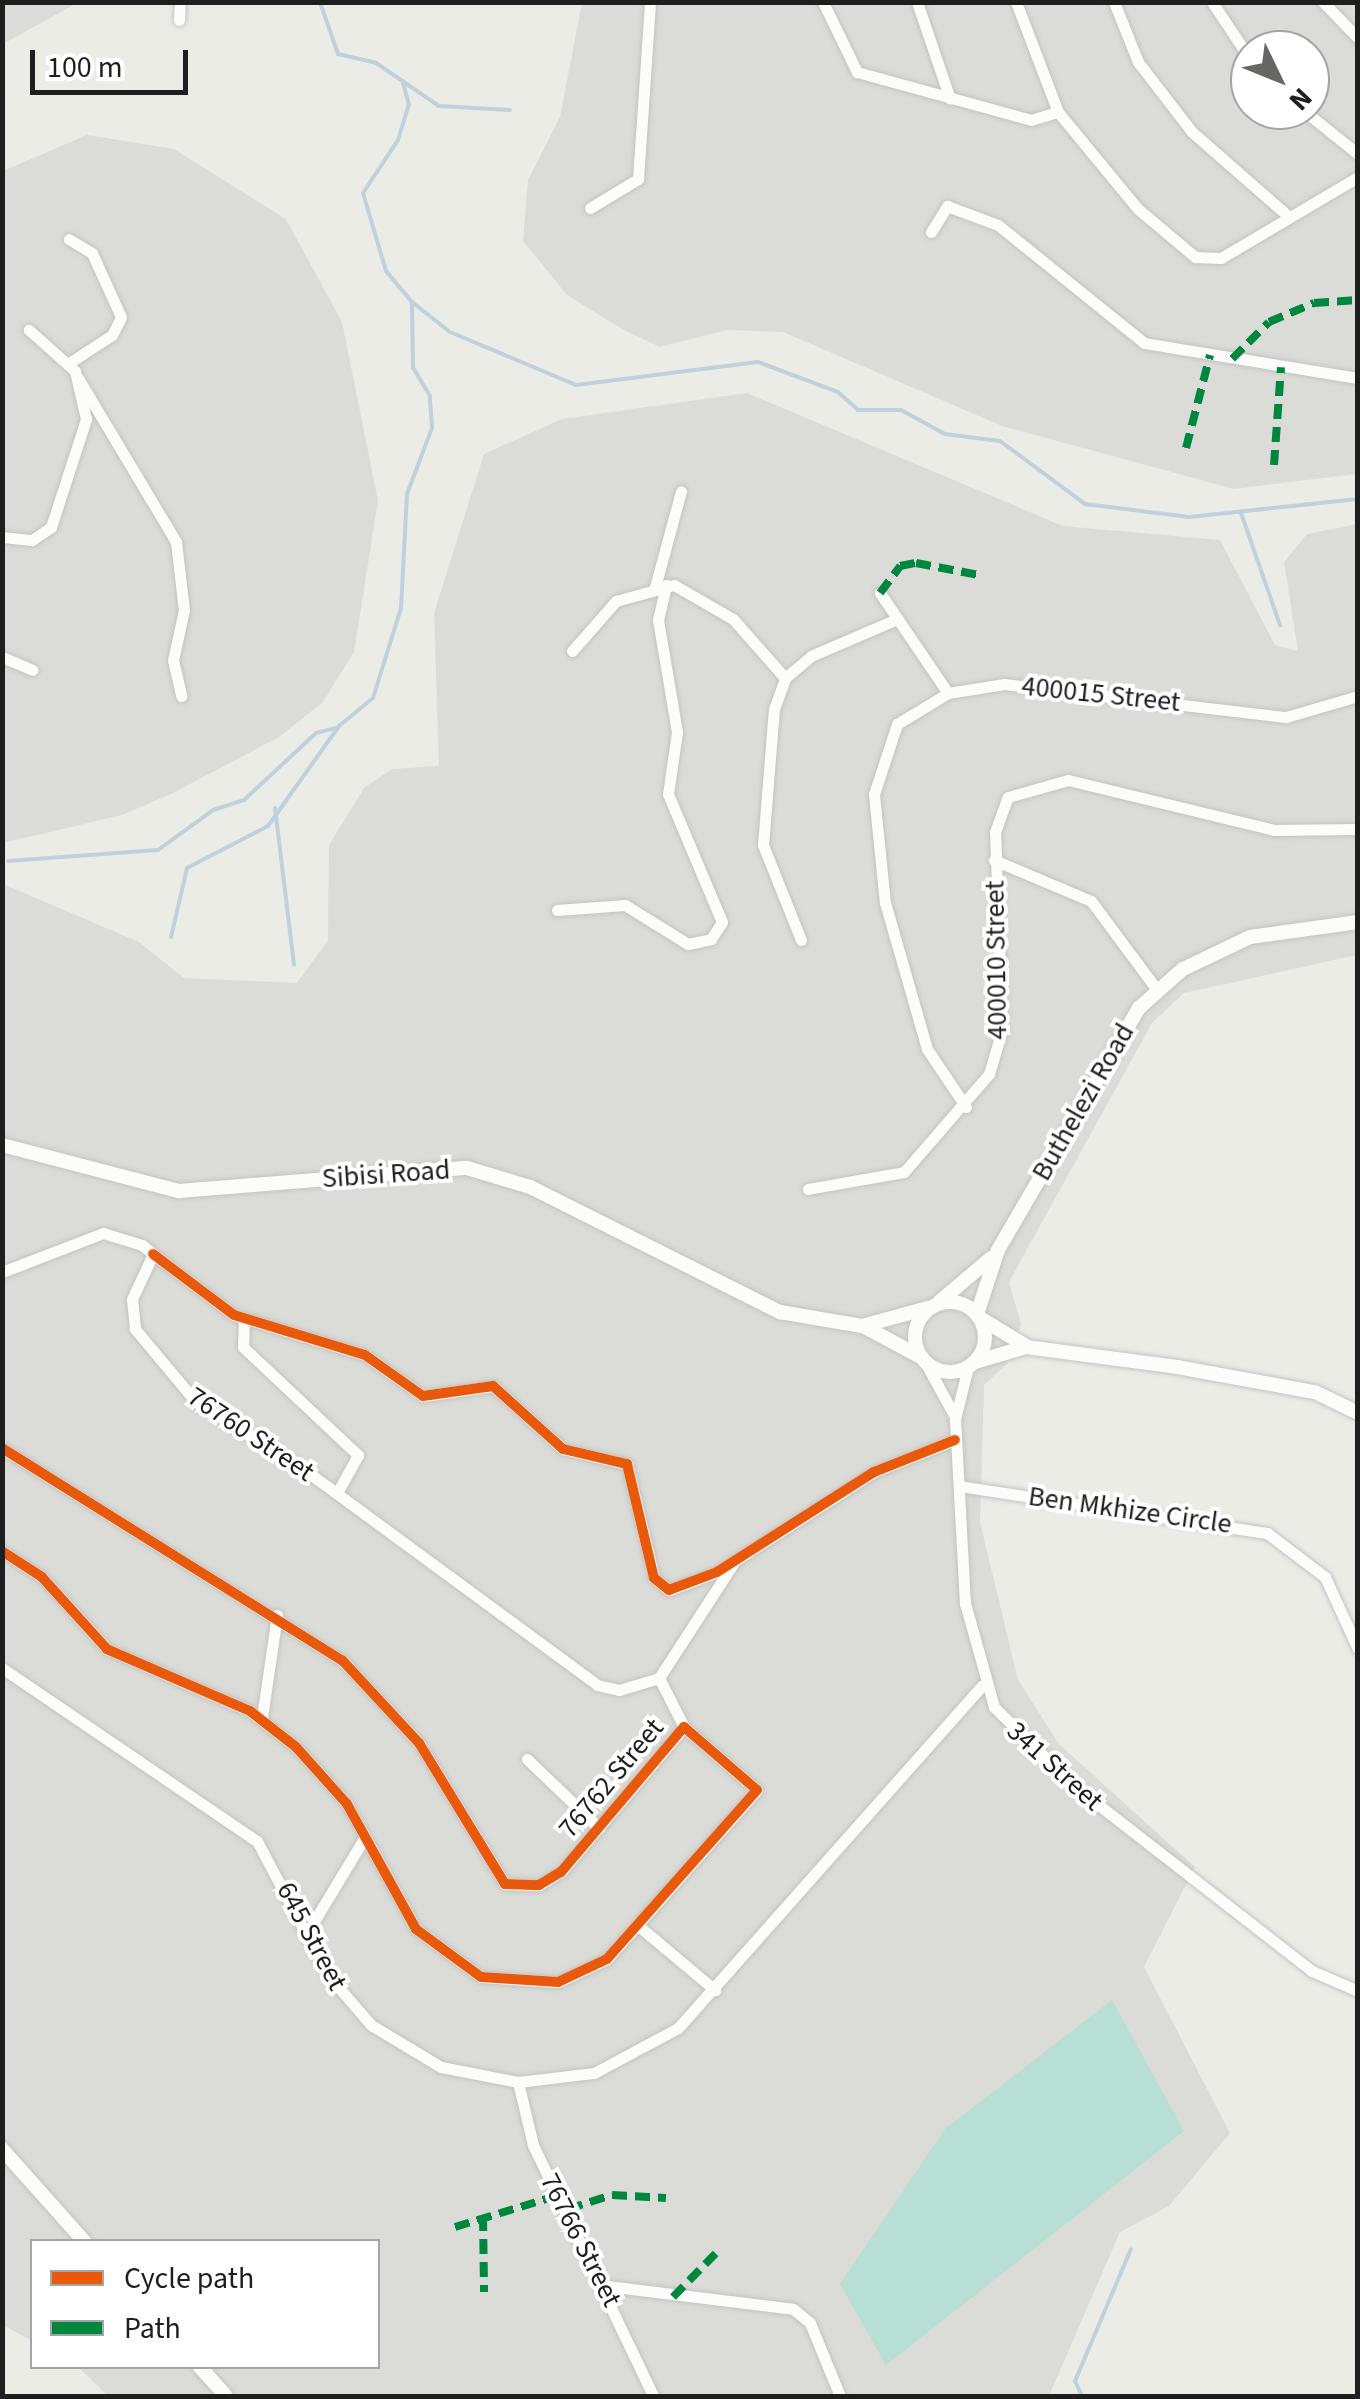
<!DOCTYPE html>
<style>
body{margin:0}
#map{position:relative;width:1360px;height:2399px;overflow:hidden;background:#ecece7;font-family:"Source Sans 3",sans-serif}
div>[style]{position:absolute}
[style*='--x']{left:calc(var(--x)*1px);top:calc(var(--y)*1px);width:calc(var(--w)*1px);rotate:calc(var(--a)*1deg)}
.residential>*{inset:0;background:#dbdbd8}
.pitch>*{inset:0;background:#b7dfd4}
.stream>*{height:4px;margin:-2px;padding:0 2px;transform-origin:2px;border-radius:2px;background:#bed1dc}
.roads{filter:drop-shadow(0 0 2px #c3c3c1) drop-shadow(0 0 2px #c3c3c1)}
.minor>*{height:11px;margin:-5.5px;padding:0 5.5px;transform-origin:5.5px;border-radius:5.5px;background:#fcfcfb}
.tertiary>*{height:14px;margin:-7px;padding:0 7px;transform-origin:7px;border-radius:7px;background:#fcfcfb}
.tertiary>.ring{margin:-7px;padding:0;box-sizing:content-box;background:none;border:14px solid #fcfcfb;border-radius:50%}
.quiet>*{height:8px;margin-top:-4px;transform-origin:0;background:repeating-linear-gradient(90deg,#00873e 0 15px,transparent 0 23px)}
.cycleway>*{height:10px;margin:-5px;padding:0 5px;transform-origin:5px;border-radius:5px;background:#e8590c}
span{translate:-50% -50%;white-space:nowrap;text-align:center;line-height:1.15;-webkit-text-stroke:8px #fff;paint-order:stroke}
.street-label{font-size:28px;color:#1e1e1e}
.frame{position:absolute;inset:0;border:5px solid #1e1e1e;pointer-events:none}
.legend{position:absolute;left:30px;top:2239px;width:350px;height:130px;box-sizing:border-box;background:#fff;border:2px solid #a5a5a5;margin:0;padding:12px 18px;list-style:none;font-size:30px;color:#1e1e1e}
.legend li{display:flex;align-items:center;gap:20px;height:50px}
.legend b{width:50px;border:2px solid #a5a5a5}
.north{position:absolute;left:1230px;top:30px;width:100px;height:100px;box-sizing:border-box;background:#fff;border:2px solid #a5a5a5;border-radius:50%;rotate:133deg;font-size:28px;font-weight:700;line-height:40px;text-align:center;color:#1e1e1e}
.north::after{content:'';display:block;margin:auto;width:35px;height:45px;background:#666664;clip-path:polygon(50% 0,100% 100%,50% 72%,0 100%)}
.scale{position:absolute;left:30px;top:50px;width:158px;height:45px;box-sizing:border-box;border:5px solid #1e1e1e;border-top:0;padding-left:12px;font-size:30px;line-height:35px;white-space:nowrap;color:#1e1e1e;-webkit-text-stroke:8px #fff;paint-order:stroke}
</style>
<div id="map">
<div class="residential">
<div style="clip-path:polygon(3px 2px,77px 2px,77px 3px,3px 44px)"></div>
<div style="clip-path:polygon(evenodd,582px 3px,1357px 3px,1357px 474px,1234px 489px,1002px 426px,783px 332px,727px 330px,660px 347px,622px 329px,567px 295px,523px 241px,528px 180px,560px 117px,582px 3px,1250px 50px,1310px 50px,1310px 110px,1250px 110px,1250px 50px)"></div>
<div style="clip-path:polygon(87px 135px,174px 149px,286px 219px,342px 322px,378px 501px,354px 652px,323px 702px,279px 737px,173px 793px,122px 815px,3px 843px,3px 171px)"></div>
<div style="clip-path:polygon(747px 393px,1063px 526px,1220px 540px,1275px 645px,1298px 651px,1284px 562px,1307px 534px,1357px 524px,1357px 955px,1184px 993px,1152px 1023px,1009px 1282px,1021px 1324px,1007px 1364px,984px 1385px,980px 1522px,1018px 1680px,1059px 1744px,1195px 1867px,1144px 1967px,1230px 2133px,1169px 2206px,1120px 2232px,1049px 2396px,108px 2396px,78px 2367px,378px 2366px,378px 2242px,32px 2242px,32px 2341px,3px 2325px,3px 884px,139px 942px,184px 978px,297px 983px,328px 940px,329px 845px,364px 788px,392px 769px,439px 766px,434px 613px,484px 454px,562px 419px)"></div>
</div>
<div class="pitch">
<div style="clip-path:polygon(1112px 2000px,1184px 2131px,886px 2365px,840px 2284px,945px 2129px)"></div>
</div>
<div class="stream">
<div style="--x:320;--y:2;--w:55;--a:70.9"></div>
<div style="--x:338;--y:54;--w:39;--a:13"></div>
<div style="--x:376;--y:63;--w:76;--a:34.3"></div>
<div style="--x:439;--y:106;--w:71;--a:3.2"></div>
<div style="--x:412;--y:302;--w:48;--a:38.3"></div>
<div style="--x:450;--y:332;--w:137;--a:22.8"></div>
<div style="--x:576;--y:385;--w:183;--a:-7.2"></div>
<div style="--x:758;--y:362;--w:85;--a:20.6"></div>
<div style="--x:838;--y:392;--w:27;--a:42"></div>
<div style="--x:858;--y:410;--w:43;--a:0"></div>
<div style="--x:901;--y:410;--w:50;--a:28.6"></div>
<div style="--x:945;--y:434;--w:55;--a:7.3"></div>
<div style="--x:1000;--y:441;--w:106;--a:36.5"></div>
<div style="--x:1085;--y:504;--w:105;--a:7.1"></div>
<div style="--x:1189;--y:517;--w:170;--a:-6.1"></div>
<div style="--x:1241;--y:513;--w:119;--a:70.8"></div>
<div style="--x:275;--y:808;--w:158;--a:83.1"></div>
<div style="--x:8;--y:861;--w:150;--a:-4.2"></div>
<div style="--x:158;--y:850;--w:68;--a:-36"></div>
<div style="--x:213;--y:810;--w:33;--a:-18"></div>
<div style="--x:244;--y:800;--w:98;--a:-42.9"></div>
<div style="--x:316;--y:733;--w:21;--a:-14"></div>
<div style="--x:171;--y:937;--w:71;--a:-76.9"></div>
<div style="--x:187;--y:868;--w:91;--a:-27.4"></div>
<div style="--x:268;--y:826;--w:123;--a:-54.6"></div>
<div style="--x:339;--y:726;--w:44;--a:-39.5"></div>
<div style="--x:373;--y:698;--w:94;--a:-72.7"></div>
<div style="--x:401;--y:608;--w:114;--a:-87"></div>
<div style="--x:407;--y:494;--w:71;--a:-69.3"></div>
<div style="--x:432;--y:428;--w:32;--a:-94"></div>
<div style="--x:430;--y:396;--w:33;--a:-121"></div>
<div style="--x:413;--y:368;--w:66;--a:-90.9"></div>
<div style="--x:412;--y:302;--w:40;--a:-130"></div>
<div style="--x:386;--y:271;--w:81;--a:-106.4"></div>
<div style="--x:363;--y:193;--w:64;--a:-56.6"></div>
<div style="--x:398;--y:140;--w:37;--a:-73"></div>
<div style="--x:409;--y:105;--w:24;--a:-105"></div>
<div style="--x:1082;--y:2396;--w:17;--a:-115"></div>
<div style="--x:1075;--y:2381;--w:143;--a:-67"></div>
</div>
<div class="roads">
<div class="minor">
<div style="--x:823;--y:2;--w:78;--a:64.1"></div>
<div style="--x:857;--y:72;--w:180;--a:15.4"></div>
<div style="--x:1031;--y:120;--w:28;--a:-17"></div>
<div style="--x:917;--y:2;--w:102;--a:71.2"></div>
<div style="--x:1016;--y:2;--w:118;--a:69.1"></div>
<div style="--x:1058;--y:112;--w:126;--a:50.5"></div>
<div style="--x:1138;--y:209;--w:75;--a:40.1"></div>
<div style="--x:1195;--y:257;--w:26;--a:2"></div>
<div style="--x:1221;--y:258;--w:159;--a:-30.6"></div>
<div style="--x:1114;--y:2;--w:65;--a:68.2"></div>
<div style="--x:1138;--y:62;--w:88;--a:52.4"></div>
<div style="--x:1192;--y:132;--w:129;--a:41.2"></div>
<div style="--x:1212;--y:2;--w:69;--a:56.3"></div>
<div style="--x:1323;--y:2;--w:50;--a:45.8"></div>
<div style="--x:179;--y:20;--w:18;--a:-87"></div>
<div style="--x:1303;--y:110;--w:70;--a:38.7"></div>
<div style="--x:590;--y:208;--w:56;--a:-31.1"></div>
<div style="--x:638;--y:179;--w:177;--a:-86.1"></div>
<div style="--x:931;--y:232;--w:31;--a:-58"></div>
<div style="--x:947;--y:206;--w:54;--a:20.4"></div>
<div style="--x:998;--y:225;--w:188;--a:38.9"></div>
<div style="--x:1144;--y:343;--w:217;--a:9.3"></div>
<div style="--x:69;--y:363;--w:51;--a:-33.1"></div>
<div style="--x:112;--y:335;--w:20;--a:-63"></div>
<div style="--x:121;--y:317;--w:70;--a:-114.4"></div>
<div style="--x:92;--y:253;--w:27;--a:-149"></div>
<div style="--x:78;--y:378;--w:191;--a:59.1"></div>
<div style="--x:176;--y:542;--w:68;--a:83.3"></div>
<div style="--x:184;--y:610;--w:51;--a:102.4"></div>
<div style="--x:173;--y:660;--w:37;--a:77"></div>
<div style="--x:2;--y:537;--w:30;--a:6"></div>
<div style="--x:32;--y:540;--w:23;--a:-34"></div>
<div style="--x:51;--y:527;--w:114;--a:-72"></div>
<div style="--x:86;--y:419;--w:49;--a:-102.9"></div>
<div style="--x:75;--y:371;--w:62;--a:-138.3"></div>
<div style="--x:655;--y:587;--w:99;--a:-74.8"></div>
<div style="--x:880;--y:593;--w:121;--a:55.8"></div>
<div style="--x:572;--y:651;--w:67;--a:-48.7"></div>
<div style="--x:616;--y:601;--w:60;--a:-15.4"></div>
<div style="--x:674;--y:585;--w:68;--a:30"></div>
<div style="--x:733;--y:619;--w:79;--a:48.6"></div>
<div style="--x:2;--y:657;--w:33;--a:23"></div>
<div style="--x:994;--y:860;--w:105;--a:22.9"></div>
<div style="--x:1091;--y:901;--w:111;--a:53.4"></div>
<div style="--x:557;--y:910;--w:68;--a:-4.2"></div>
<div style="--x:625;--y:905;--w:74;--a:31.8"></div>
<div style="--x:688;--y:944;--w:24;--a:-12"></div>
<div style="--x:711;--y:939;--w:20;--a:-57"></div>
<div style="--x:722;--y:922;--w:139;--a:-112.9"></div>
<div style="--x:668;--y:794;--w:63;--a:-81.7"></div>
<div style="--x:677;--y:732;--w:114;--a:-99.6"></div>
<div style="--x:658;--y:620;--w:36;--a:-77"></div>
<div style="--x:801;--y:940;--w:102;--a:-111.8"></div>
<div style="--x:763;--y:845;--w:136;--a:-85.4"></div>
<div style="--x:774;--y:709;--w:33;--a:-70"></div>
<div style="--x:785;--y:678;--w:34;--a:-40"></div>
<div style="--x:811;--y:656;--w:94;--a:-23.3"></div>
<div style="--x:966;--y:1107;--w:70;--a:-123.9"></div>
<div style="--x:927;--y:1049;--w:152;--a:-106"></div>
<div style="--x:885;--y:903;--w:110;--a:-95.8"></div>
<div style="--x:874;--y:794;--w:74;--a:-71.8"></div>
<div style="--x:897;--y:724;--w:60;--a:-31.3"></div>
<div style="--x:948;--y:693;--w:57;--a:-9.1"></div>
<div style="--x:1004;--y:684;--w:284;--a:6.7"></div>
<div style="--x:1286;--y:717;--w:75;--a:-16.3"></div>
<div style="--x:808;--y:1189;--w:97;--a:-10"></div>
<div style="--x:904;--y:1172;--w:130;--a:-49.1"></div>
<div style="--x:989;--y:1074;--w:46;--a:-73.5"></div>
<div style="--x:1002;--y:1030;--w:198;--a:-92"></div>
<div style="--x:995;--y:832;--w:37;--a:-70"></div>
<div style="--x:1008;--y:797;--w:62;--a:-15.8"></div>
<div style="--x:1068;--y:780;--w:212;--a:13.6"></div>
<div style="--x:1274;--y:830;--w:84;--a:-0.7"></div>
<div style="--x:153;--y:1254;--w:101;--a:37"></div>
<div style="--x:234;--y:1315;--w:137;--a:17"></div>
<div style="--x:365;--y:1355;--w:71;--a:35.3"></div>
<div style="--x:423;--y:1396;--w:71;--a:-8.1"></div>
<div style="--x:493;--y:1386;--w:94;--a:42"></div>
<div style="--x:563;--y:1449;--w:66;--a:13.2"></div>
<div style="--x:627;--y:1464;--w:117;--a:76.7"></div>
<div style="--x:654;--y:1578;--w:19;--a:39"></div>
<div style="--x:669;--y:1590;--w:51;--a:-20.6"></div>
<div style="--x:717;--y:1572;--w:186;--a:-32.5"></div>
<div style="--x:874;--y:1472;--w:87;--a:-21.6"></div>
<div style="--x:2;--y:1272;--w:108;--a:-21.1"></div>
<div style="--x:103;--y:1233;--w:41;--a:17.1"></div>
<div style="--x:142;--y:1245;--w:14;--a:39"></div>
<div style="--x:153;--y:1254;--w:50;--a:115"></div>
<div style="--x:132;--y:1299;--w:30;--a:84"></div>
<div style="--x:135;--y:1329;--w:95;--a:50.1"></div>
<div style="--x:196;--y:1402;--w:120;--a:31.7"></div>
<div style="--x:298;--y:1465;--w:371;--a:36.3"></div>
<div style="--x:597;--y:1685;--w:23;--a:13"></div>
<div style="--x:619;--y:1690;--w:42;--a:-16.7"></div>
<div style="--x:244;--y:1319;--w:28;--a:92"></div>
<div style="--x:243;--y:1347;--w:158;--a:43.2"></div>
<div style="--x:358;--y:1455;--w:43;--a:118.9"></div>
<div style="--x:925;--y:1362;--w:60;--a:61.3"></div>
<div style="--x:968;--y:1367;--w:54;--a:104"></div>
<div style="--x:955;--y:1419;--w:184;--a:86.9"></div>
<div style="--x:965;--y:1603;--w:108;--a:74.4"></div>
<div style="--x:994;--y:1707;--w:111;--a:44.6"></div>
<div style="--x:1073;--y:1785;--w:303;--a:37.9"></div>
<div style="--x:1312;--y:1971;--w:50;--a:23.5"></div>
<div style="--x:2;--y:1448;--w:402;--a:32"></div>
<div style="--x:343;--y:1661;--w:112;--a:47.2"></div>
<div style="--x:419;--y:1743;--w:165;--a:58.6"></div>
<div style="--x:505;--y:1884;--w:34;--a:2"></div>
<div style="--x:539;--y:1885;--w:26;--a:-31"></div>
<div style="--x:561;--y:1872;--w:190;--a:-49.7"></div>
<div style="--x:684;--y:1727;--w:96;--a:40.8"></div>
<div style="--x:757;--y:1790;--w:226;--a:131.6"></div>
<div style="--x:607;--y:1959;--w:54;--a:154.9"></div>
<div style="--x:558;--y:1982;--w:77;--a:-176.3"></div>
<div style="--x:481;--y:1977;--w:81;--a:-143.6"></div>
<div style="--x:416;--y:1929;--w:143;--a:-118.9"></div>
<div style="--x:347;--y:1804;--w:76;--a:-131.8"></div>
<div style="--x:296;--y:1747;--w:58;--a:-142"></div>
<div style="--x:250;--y:1711;--w:156;--a:-156.6"></div>
<div style="--x:107;--y:1649;--w:97;--a:-132.1"></div>
<div style="--x:42;--y:1577;--w:48;--a:-147"></div>
<div style="--x:959;--y:1486;--w:312;--a:8.7"></div>
<div style="--x:1267;--y:1533;--w:73;--a:37.2"></div>
<div style="--x:1325;--y:1577;--w:79;--a:65.4"></div>
<div style="--x:2;--y:1668;--w:308;--a:34.2"></div>
<div style="--x:257;--y:1841;--w:150;--a:62.2"></div>
<div style="--x:327;--y:1974;--w:67;--a:49.2"></div>
<div style="--x:371;--y:2025;--w:82;--a:31"></div>
<div style="--x:441;--y:2067;--w:78;--a:11"></div>
<div style="--x:518;--y:2082;--w:77;--a:-6.8"></div>
<div style="--x:594;--y:2073;--w:95;--a:-28.2"></div>
<div style="--x:678;--y:2028;--w:458;--a:-48.4"></div>
<div style="--x:262;--y:1717;--w:103;--a:-81.6"></div>
<div style="--x:684;--y:1727;--w:55;--a:-117"></div>
<div style="--x:659;--y:1678;--w:136;--a:-57"></div>
<div style="--x:527;--y:1759;--w:100;--a:43.8"></div>
<div style="--x:641;--y:1928;--w:97;--a:40"></div>
<div style="--x:307;--y:1933;--w:112;--a:-58.9"></div>
<div style="--x:518;--y:2082;--w:65;--a:76.6"></div>
<div style="--x:533;--y:2145;--w:278;--a:64.4"></div>
<div style="--x:607;--y:2286;--w:187;--a:7"></div>
<div style="--x:793;--y:2309;--w:22;--a:39"></div>
<div style="--x:810;--y:2323;--w:79;--a:67.7"></div>
</div>
<div class="tertiary">
<div style="--x:2;--y:1145;--w:183;--a:14.6"></div>
<div style="--x:179;--y:1191;--w:289;--a:-4.6"></div>
<div style="--x:467;--y:1168;--w:66;--a:16.8"></div>
<div style="--x:530;--y:1187;--w:280;--a:26.6"></div>
<div style="--x:780;--y:1312;--w:83;--a:9.7"></div>
<div style="--x:862;--y:1326;--w:68;--a:-15.3"></div>
<div class="ring" style="left:915px;top:1302px;width:56px;height:56px"></div>
<div style="--x:939;--y:1302;--w:68;--a:-40.2"></div>
<div style="--x:977;--y:1314;--w:67;--a:-71.8"></div>
<div style="--x:998;--y:1250;--w:280;--a:-59.8"></div>
<div style="--x:1139;--y:1008;--w:59;--a:-41.6"></div>
<div style="--x:1183;--y:969;--w:74;--a:-25.5"></div>
<div style="--x:1250;--y:937;--w:109;--a:-7.9"></div>
<div style="--x:980;--y:1318;--w:54;--a:31.3"></div>
<div style="--x:863;--y:1326;--w:64;--a:28.2"></div>
<div style="--x:975;--y:1362;--w:53;--a:-16.4"></div>
<div style="--x:1026;--y:1347;--w:152;--a:7.5"></div>
<div style="--x:1177;--y:1367;--w:140;--a:10.3"></div>
<div style="--x:1315;--y:1392;--w:48;--a:26"></div>
<div style="--x:2;--y:2149;--w:125;--a:48.3"></div>
<div style="--x:199;--y:2366;--w:40;--a:48"></div>
</div>
</div>
<div class="quiet">
<div style="--x:1232;--y:359;--w:52;--a:-45"></div>
<div style="--x:1269;--y:322;--w:49;--a:-22.9"></div>
<div style="--x:1314;--y:303;--w:44;--a:-3.9"></div>
<div style="--x:1186;--y:448;--w:96;--a:-75.5"></div>
<div style="--x:1274;--y:465;--w:98;--a:-85.9"></div>
<div style="--x:880;--y:593;--w:34;--a:-53"></div>
<div style="--x:900;--y:566;--w:16;--a:-11"></div>
<div style="--x:916;--y:563;--w:64;--a:10.8"></div>
<div style="--x:568;--y:2209;--w:46;--a:-17.7"></div>
<div style="--x:612;--y:2195;--w:54;--a:3.2"></div>
<div style="--x:483;--y:2216;--w:76;--a:89.2"></div>
<div style="--x:455;--y:2227;--w:109;--a:-17.1"></div>
<div style="--x:673;--y:2297;--w:63;--a:-45.6"></div>
</div>
<div class="cycleway">
<div style="--x:153;--y:1254;--w:101;--a:37"></div>
<div style="--x:234;--y:1315;--w:137;--a:17"></div>
<div style="--x:365;--y:1355;--w:71;--a:35.3"></div>
<div style="--x:423;--y:1396;--w:71;--a:-8.1"></div>
<div style="--x:493;--y:1386;--w:94;--a:42"></div>
<div style="--x:563;--y:1449;--w:66;--a:13.2"></div>
<div style="--x:627;--y:1464;--w:117;--a:76.7"></div>
<div style="--x:654;--y:1578;--w:19;--a:39"></div>
<div style="--x:669;--y:1590;--w:51;--a:-20.6"></div>
<div style="--x:717;--y:1572;--w:186;--a:-32.5"></div>
<div style="--x:874;--y:1472;--w:87;--a:-21.6"></div>
<div style="--x:2;--y:1448;--w:402;--a:32"></div>
<div style="--x:343;--y:1661;--w:112;--a:47.2"></div>
<div style="--x:419;--y:1743;--w:165;--a:58.6"></div>
<div style="--x:505;--y:1884;--w:34;--a:2"></div>
<div style="--x:539;--y:1885;--w:26;--a:-31"></div>
<div style="--x:561;--y:1872;--w:190;--a:-49.7"></div>
<div style="--x:684;--y:1727;--w:96;--a:40.8"></div>
<div style="--x:757;--y:1790;--w:226;--a:131.6"></div>
<div style="--x:607;--y:1959;--w:54;--a:154.9"></div>
<div style="--x:558;--y:1982;--w:77;--a:-176.3"></div>
<div style="--x:481;--y:1977;--w:81;--a:-143.6"></div>
<div style="--x:416;--y:1929;--w:143;--a:-118.9"></div>
<div style="--x:347;--y:1804;--w:76;--a:-131.8"></div>
<div style="--x:296;--y:1747;--w:58;--a:-142"></div>
<div style="--x:250;--y:1711;--w:156;--a:-156.6"></div>
<div style="--x:107;--y:1649;--w:97;--a:-132.1"></div>
<div style="--x:42;--y:1577;--w:48;--a:-147"></div>
</div>
<div class="street-label">
<span style="left:1101px;top:694px;rotate:6deg">400015 Street</span>
<span style="left:996px;top:960px;rotate:-91deg">400010 Street</span>
<span style="left:1083px;top:1102px;rotate:-60deg">Buthelezi Road</span>
<span style="left:386px;top:1174px;rotate:-4deg">Sibisi Road</span>
<span style="left:251px;top:1434px;rotate:34deg">76760 Street</span>
<span style="left:1130px;top:1510px;rotate:8deg">Ben Mkhize Circle</span>
<span style="left:1055px;top:1766px;rotate:42deg">341 Street</span>
<span style="left:611px;top:1778px;rotate:-50deg">76762 Street</span>
<span style="left:312px;top:1936px;rotate:62deg">645 Street</span>
<span style="left:581px;top:2240px;rotate:63deg">76766 Street</span>
</div>
<div class="frame"></div>
<ul class="legend">
<li><b style="height:12px;background:#e8590c"></b>Cycle path</li>
<li><b style="height:12px;background:#00873e"></b>Path</li>
</ul>
<div class="north">N</div>
<div class="scale">100 m</div>
</div>
